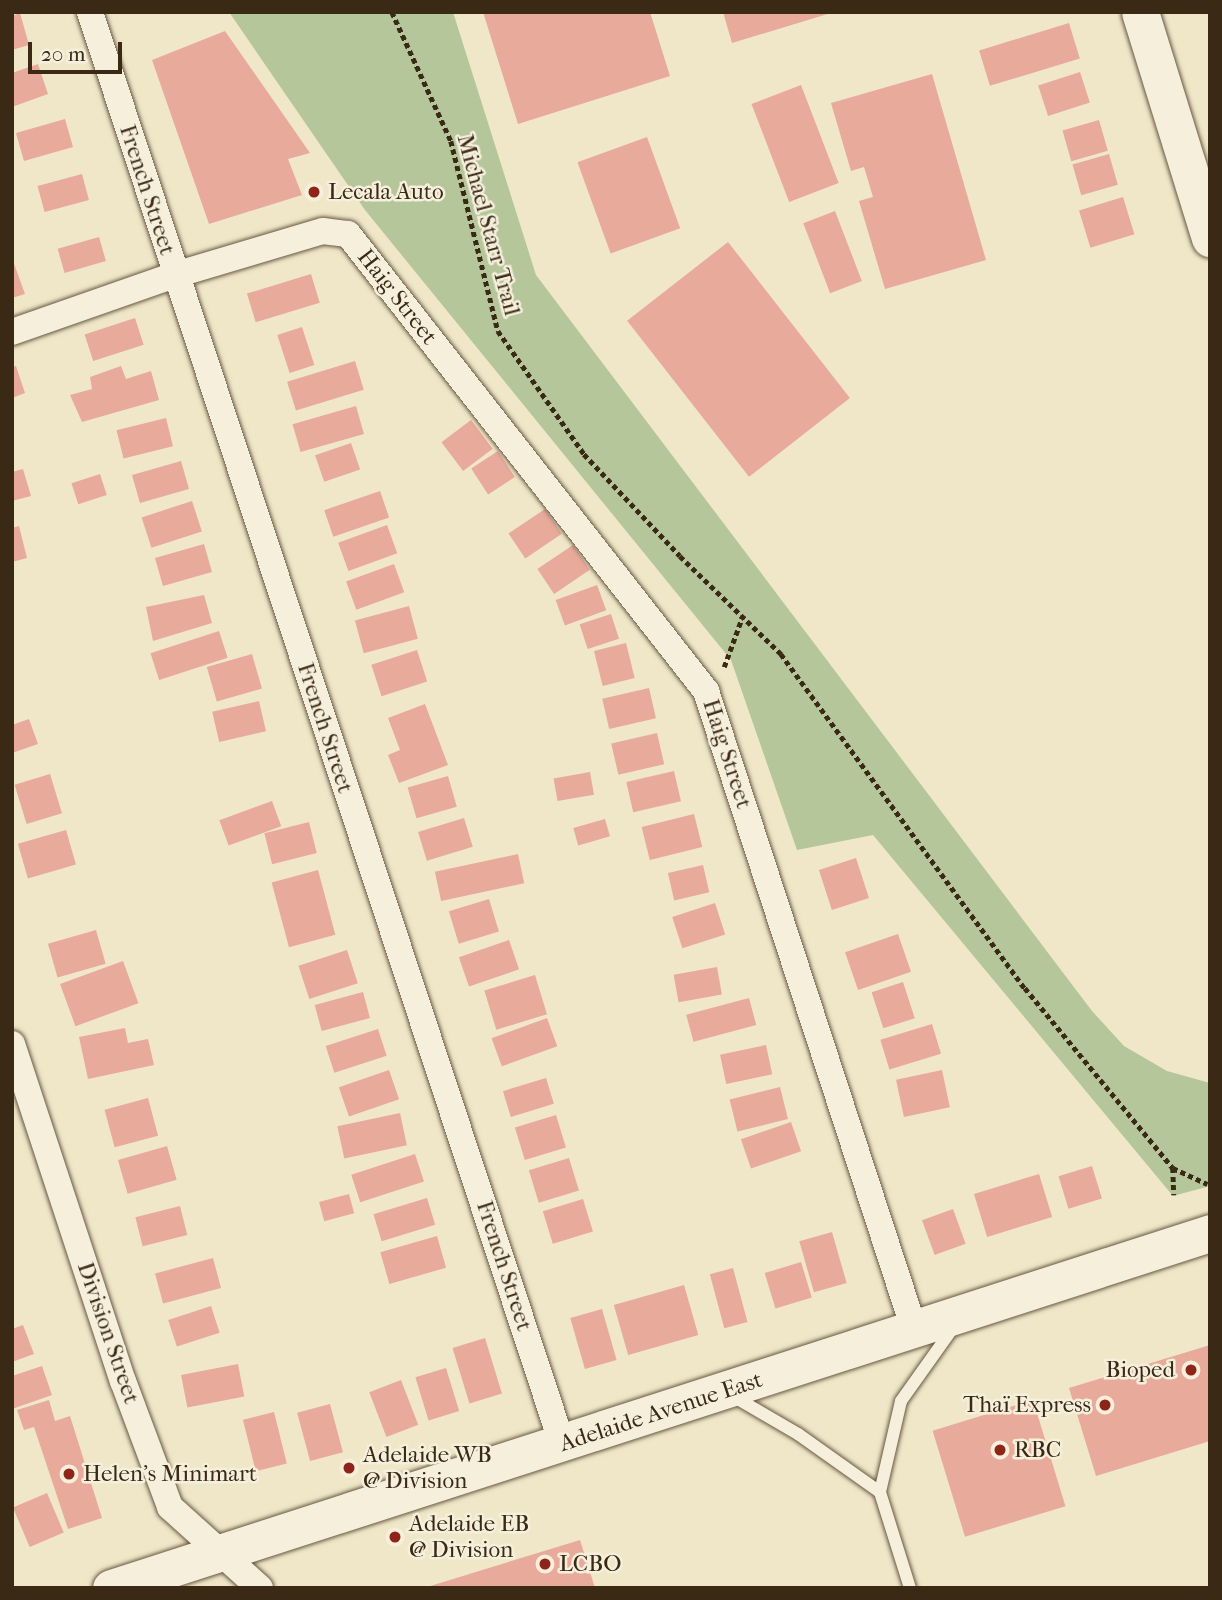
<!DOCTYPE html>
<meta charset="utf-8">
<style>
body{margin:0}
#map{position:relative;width:1222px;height:1600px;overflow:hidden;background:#f0e7c9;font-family:"IM FELL French Canon",serif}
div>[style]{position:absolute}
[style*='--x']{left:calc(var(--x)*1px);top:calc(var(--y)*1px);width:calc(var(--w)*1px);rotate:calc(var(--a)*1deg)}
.green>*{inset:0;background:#b5c79a}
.building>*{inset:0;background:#e8aa9a;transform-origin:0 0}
.path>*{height:4.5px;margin-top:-2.25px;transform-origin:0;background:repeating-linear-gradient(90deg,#3a2914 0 5px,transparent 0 8.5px)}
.roads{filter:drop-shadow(0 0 2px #685841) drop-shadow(0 0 2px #685841)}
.service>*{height:12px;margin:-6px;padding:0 6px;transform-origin:6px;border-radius:6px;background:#f5efdc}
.minor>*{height:26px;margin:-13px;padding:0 13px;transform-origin:13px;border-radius:13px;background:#f5efdc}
.secondary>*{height:37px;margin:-18.5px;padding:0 18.5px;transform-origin:18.5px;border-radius:18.5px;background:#f5efdc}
.dots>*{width:19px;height:19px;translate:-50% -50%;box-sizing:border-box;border:4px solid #f5efdc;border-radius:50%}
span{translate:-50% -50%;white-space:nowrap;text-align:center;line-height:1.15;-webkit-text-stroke:5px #f5efdc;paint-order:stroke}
.street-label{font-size:23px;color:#3a2914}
.poi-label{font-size:23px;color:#3a2914}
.left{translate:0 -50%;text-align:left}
.right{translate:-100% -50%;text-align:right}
.frame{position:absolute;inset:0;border:14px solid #3a2914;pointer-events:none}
.scale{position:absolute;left:28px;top:42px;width:94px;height:32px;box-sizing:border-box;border:4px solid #3a2914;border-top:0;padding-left:9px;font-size:21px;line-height:24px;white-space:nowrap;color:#3a2914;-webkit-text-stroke:5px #f5efdc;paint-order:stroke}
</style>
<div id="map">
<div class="green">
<div style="clip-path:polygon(229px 12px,453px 12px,536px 275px,1092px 1011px,1124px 1046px,1167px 1071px,1210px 1083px,1210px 1186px,1173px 1196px,873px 835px,797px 850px,731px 660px,365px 210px)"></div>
</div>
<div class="building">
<div style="clip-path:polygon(483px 12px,650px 12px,670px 76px,518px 124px)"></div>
<div style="clip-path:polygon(723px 12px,831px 12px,831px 13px,732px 43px)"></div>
<div style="clip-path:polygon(20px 13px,29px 45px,12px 50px,12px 16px)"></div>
<div style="left:1069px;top:23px;width:37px;height:94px;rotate:73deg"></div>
<div style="clip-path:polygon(225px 31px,310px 153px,288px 159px,302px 195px,209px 224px,152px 60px)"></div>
<div style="clip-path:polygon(38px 64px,48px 94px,12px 107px,12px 73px)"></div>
<div style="left:1080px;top:72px;width:32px;height:44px;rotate:72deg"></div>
<div style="clip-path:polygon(932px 74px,986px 260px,885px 289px,859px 201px,873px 197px,864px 167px,851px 171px,831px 103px)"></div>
<div style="left:801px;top:85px;width:105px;height:53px;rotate:69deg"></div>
<div style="left:65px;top:119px;width:29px;height:51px;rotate:74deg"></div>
<div style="left:1099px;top:120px;width:32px;height:38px;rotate:74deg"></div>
<div style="left:647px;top:137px;width:97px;height:74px;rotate:70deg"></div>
<div style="left:1109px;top:154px;width:32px;height:38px;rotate:74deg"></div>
<div style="left:82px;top:174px;width:27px;height:46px;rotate:75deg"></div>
<div style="left:1123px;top:197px;width:39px;height:46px;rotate:73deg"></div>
<div style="left:835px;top:211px;width:75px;height:34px;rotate:69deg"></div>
<div style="left:99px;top:237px;width:25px;height:43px;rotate:74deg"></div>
<div style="left:728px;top:242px;width:198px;height:128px;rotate:52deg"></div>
<div style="clip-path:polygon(12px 258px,25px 294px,12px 298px)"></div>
<div style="left:311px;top:274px;width:30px;height:67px;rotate:73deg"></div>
<div style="left:135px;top:318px;width:28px;height:53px;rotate:72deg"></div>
<div style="left:302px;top:327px;width:40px;height:26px;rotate:72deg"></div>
<div style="left:355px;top:361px;width:30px;height:71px;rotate:73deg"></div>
<div style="clip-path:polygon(16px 366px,25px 393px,12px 398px,12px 367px)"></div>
<div style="clip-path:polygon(121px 366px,126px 379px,151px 371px,159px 400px,82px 422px,70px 395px,92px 389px,90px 377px)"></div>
<div style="left:356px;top:406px;width:29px;height:66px;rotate:74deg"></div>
<div style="left:166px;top:418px;width:29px;height:51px;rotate:76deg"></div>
<div style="left:471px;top:420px;width:36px;height:37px;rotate:53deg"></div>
<div style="left:351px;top:443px;width:28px;height:38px;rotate:71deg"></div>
<div style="left:498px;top:451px;width:31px;height:32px;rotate:57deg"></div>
<div style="left:181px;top:461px;width:29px;height:51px;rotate:74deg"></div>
<div style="clip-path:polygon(23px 469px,31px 496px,12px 501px,12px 472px)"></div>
<div style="left:100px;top:474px;width:22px;height:30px;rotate:72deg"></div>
<div style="left:380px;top:491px;width:28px;height:59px;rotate:71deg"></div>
<div style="left:192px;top:501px;width:32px;height:53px;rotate:72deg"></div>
<div style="left:545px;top:509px;width:30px;height:44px;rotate:56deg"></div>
<div style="left:387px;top:525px;width:30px;height:52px;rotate:70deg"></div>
<div style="clip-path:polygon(19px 526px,27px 558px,12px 562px,12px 528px)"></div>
<div style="left:204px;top:544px;width:29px;height:51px;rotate:74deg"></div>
<div style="left:573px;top:545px;width:30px;height:43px;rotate:56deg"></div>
<div style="left:394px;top:564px;width:30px;height:51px;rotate:70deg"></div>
<div style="left:597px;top:585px;width:27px;height:44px;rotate:70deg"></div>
<div style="clip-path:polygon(204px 595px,212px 623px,153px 641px,146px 607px)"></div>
<div style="left:409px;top:606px;width:34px;height:56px;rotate:75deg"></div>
<div style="left:611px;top:614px;width:26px;height:33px;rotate:72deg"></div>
<div style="left:219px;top:631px;width:28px;height:72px;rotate:72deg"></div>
<div style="left:626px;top:643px;width:36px;height:33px;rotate:76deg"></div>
<div style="left:417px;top:650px;width:33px;height:48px;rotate:72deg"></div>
<div style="left:252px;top:654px;width:36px;height:47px;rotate:74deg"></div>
<div style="left:649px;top:688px;width:31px;height:48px;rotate:77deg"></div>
<div style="left:259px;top:701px;width:31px;height:48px;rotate:77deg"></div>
<div style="clip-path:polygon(425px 704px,448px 765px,399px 783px,388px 755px,400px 750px,388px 718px)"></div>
<div style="clip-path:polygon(29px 719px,38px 744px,12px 753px,12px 725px)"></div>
<div style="left:657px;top:733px;width:32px;height:47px;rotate:77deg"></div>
<div style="left:674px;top:771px;width:31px;height:49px;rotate:77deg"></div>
<div style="left:590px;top:772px;width:23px;height:37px;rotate:80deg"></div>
<div style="left:50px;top:774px;width:41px;height:37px;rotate:73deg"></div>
<div style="left:448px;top:776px;width:32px;height:42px;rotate:74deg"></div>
<div style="left:272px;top:801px;width:27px;height:56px;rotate:70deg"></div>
<div style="left:694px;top:814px;width:34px;height:54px;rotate:76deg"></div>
<div style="left:464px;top:818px;width:30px;height:48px;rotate:73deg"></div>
<div style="left:605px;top:819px;width:18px;height:33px;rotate:74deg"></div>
<div style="left:309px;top:822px;width:32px;height:46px;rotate:76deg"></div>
<div style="left:66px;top:830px;width:36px;height:50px;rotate:74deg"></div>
<div style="left:518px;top:854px;width:30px;height:85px;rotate:78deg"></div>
<div style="left:856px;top:858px;width:42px;height:39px;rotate:72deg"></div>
<div style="left:703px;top:865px;width:28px;height:36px;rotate:77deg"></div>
<div style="left:318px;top:870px;width:67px;height:48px;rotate:75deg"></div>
<div style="left:489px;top:899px;width:34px;height:42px;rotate:73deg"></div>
<div style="left:715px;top:903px;width:33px;height:45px;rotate:72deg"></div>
<div style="left:96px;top:930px;width:35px;height:50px;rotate:74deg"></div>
<div style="left:898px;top:934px;width:40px;height:56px;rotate:71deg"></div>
<div style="left:509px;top:940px;width:31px;height:53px;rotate:71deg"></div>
<div style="left:347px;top:950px;width:35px;height:51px;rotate:72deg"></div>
<div style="left:123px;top:961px;width:45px;height:67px;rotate:70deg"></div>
<div style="left:717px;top:967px;width:28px;height:44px;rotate:80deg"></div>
<div style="left:535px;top:975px;width:41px;height:53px;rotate:73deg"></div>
<div style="left:903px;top:982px;width:38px;height:33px;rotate:72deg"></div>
<div style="left:363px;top:992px;width:27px;height:50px;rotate:75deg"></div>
<div style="left:749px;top:998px;width:28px;height:65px;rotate:75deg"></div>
<div style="left:547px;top:1018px;width:30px;height:59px;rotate:70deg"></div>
<div style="left:932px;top:1024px;width:31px;height:54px;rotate:73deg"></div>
<div style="clip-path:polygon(125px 1028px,128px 1043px,148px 1039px,154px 1065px,88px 1079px,79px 1037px)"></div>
<div style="left:378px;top:1029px;width:28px;height:55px;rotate:72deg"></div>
<div style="left:766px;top:1045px;width:30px;height:47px;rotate:78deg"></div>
<div style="left:389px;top:1070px;width:31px;height:53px;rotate:71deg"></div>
<div style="left:942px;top:1070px;width:38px;height:47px;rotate:78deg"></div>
<div style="left:546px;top:1078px;width:27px;height:45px;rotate:73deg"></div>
<div style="left:780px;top:1087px;width:33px;height:52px;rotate:76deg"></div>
<div style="left:148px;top:1098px;width:39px;height:45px;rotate:75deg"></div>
<div style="left:400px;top:1113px;width:33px;height:64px;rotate:78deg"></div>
<div style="left:556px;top:1115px;width:34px;height:43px;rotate:73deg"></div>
<div style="left:791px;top:1122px;width:31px;height:53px;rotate:71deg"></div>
<div style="left:167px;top:1146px;width:35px;height:51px;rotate:74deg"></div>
<div style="left:415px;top:1154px;width:29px;height:67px;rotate:72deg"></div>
<div style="left:569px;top:1158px;width:34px;height:42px;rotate:73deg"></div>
<div style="left:1092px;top:1166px;width:34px;height:35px;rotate:73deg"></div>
<div style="left:1039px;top:1174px;width:45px;height:68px;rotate:73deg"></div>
<div style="left:349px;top:1194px;width:20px;height:31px;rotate:75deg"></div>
<div style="left:427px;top:1198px;width:28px;height:56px;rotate:73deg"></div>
<div style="left:583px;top:1199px;width:34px;height:42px;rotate:73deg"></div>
<div style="left:180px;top:1206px;width:30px;height:46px;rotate:76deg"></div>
<div style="left:953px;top:1209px;width:37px;height:33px;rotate:70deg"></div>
<div style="left:832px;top:1232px;width:53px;height:34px;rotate:74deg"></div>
<div style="left:437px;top:1236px;width:33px;height:59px;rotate:74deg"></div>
<div style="left:213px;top:1258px;width:31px;height:60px;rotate:75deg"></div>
<div style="left:801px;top:1262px;width:37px;height:38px;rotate:73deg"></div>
<div style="left:733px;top:1268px;width:56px;height:24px;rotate:75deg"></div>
<div style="left:684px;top:1285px;width:52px;height:73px;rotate:74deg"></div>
<div style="left:211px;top:1306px;width:28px;height:45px;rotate:72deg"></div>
<div style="left:602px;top:1309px;width:53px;height:33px;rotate:74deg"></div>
<div style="clip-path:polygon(23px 1325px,34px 1354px,12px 1362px,12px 1329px)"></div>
<div style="left:485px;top:1338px;width:58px;height:34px;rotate:73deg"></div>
<div style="clip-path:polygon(1210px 1345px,1210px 1441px,1096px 1476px,1069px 1388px)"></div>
<div style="left:238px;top:1364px;width:33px;height:58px;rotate:79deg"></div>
<div style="clip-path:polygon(42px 1366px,52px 1395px,12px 1409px,12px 1376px)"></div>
<div style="left:446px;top:1368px;width:45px;height:32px;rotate:73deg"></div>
<div style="left:401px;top:1380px;width:48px;height:34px;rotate:69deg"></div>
<div style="clip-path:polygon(49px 1400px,55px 1421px,70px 1416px,102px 1518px,68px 1529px,34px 1427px,24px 1430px,17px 1410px)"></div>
<div style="left:1033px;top:1400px;width:111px;height:105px;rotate:73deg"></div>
<div style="left:330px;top:1404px;width:50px;height:34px;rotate:75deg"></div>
<div style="left:274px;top:1412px;width:53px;height:32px;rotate:76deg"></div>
<div style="left:47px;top:1493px;width:43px;height:37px;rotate:67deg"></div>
<div style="clip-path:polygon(580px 1540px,595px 1588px,427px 1588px,427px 1587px)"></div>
</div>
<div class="path">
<div style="--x:392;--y:12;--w:142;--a:65.4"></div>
<div style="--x:451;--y:141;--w:196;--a:76.1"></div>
<div style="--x:498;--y:331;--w:150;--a:55"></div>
<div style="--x:584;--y:454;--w:140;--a:46.7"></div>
<div style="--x:680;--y:556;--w:141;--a:44.1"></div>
<div style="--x:781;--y:654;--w:414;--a:53.9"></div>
<div style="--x:1025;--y:988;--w:233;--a:50.6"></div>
<div style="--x:1173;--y:1168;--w:38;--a:25"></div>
<div style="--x:724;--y:667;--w:55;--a:-69.9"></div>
<div style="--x:1173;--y:1168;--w:27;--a:88"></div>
</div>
<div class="roads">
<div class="service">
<div style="--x:731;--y:1395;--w:78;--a:30.2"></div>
<div style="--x:798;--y:1434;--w:100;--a:35.3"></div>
<div style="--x:910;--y:1588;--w:101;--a:-107.4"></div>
<div style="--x:880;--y:1492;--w:93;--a:-77"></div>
<div style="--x:901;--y:1401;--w:93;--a:-54.6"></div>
</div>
<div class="minor">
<div style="--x:90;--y:12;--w:1507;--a:71.75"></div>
<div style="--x:12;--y:332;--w:173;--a:-19.3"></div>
<div style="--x:175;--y:275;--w:154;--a:-16.6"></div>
<div style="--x:323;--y:231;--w:25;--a:7"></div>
<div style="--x:348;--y:234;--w:581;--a:51.93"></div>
<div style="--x:706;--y:691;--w:671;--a:71.94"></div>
<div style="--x:12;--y:1044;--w:355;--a:71.8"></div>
<div style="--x:123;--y:1381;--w:134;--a:69.5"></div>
<div style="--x:170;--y:1507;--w:121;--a:42"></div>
</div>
<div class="secondary">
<div style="--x:1140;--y:12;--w:237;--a:72.8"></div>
<div style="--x:111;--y:1588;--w:1155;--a:-17.9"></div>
</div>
</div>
<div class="dots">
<div style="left:314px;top:192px;background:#8f2418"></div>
<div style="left:1191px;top:1370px;background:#8f2418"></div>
<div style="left:1105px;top:1405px;background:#8f2418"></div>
<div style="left:1000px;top:1450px;background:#8f2418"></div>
<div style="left:349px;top:1468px;background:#8f2418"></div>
<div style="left:69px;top:1474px;background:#8f2418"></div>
<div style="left:395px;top:1537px;background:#8f2418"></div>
<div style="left:545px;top:1564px;background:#8f2418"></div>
</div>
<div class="street-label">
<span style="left:147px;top:190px;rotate:72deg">French Street</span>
<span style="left:488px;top:225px;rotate:75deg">Michael Starr Trail</span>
<span style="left:397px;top:297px;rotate:52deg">Haig Street</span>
<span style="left:325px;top:728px;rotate:72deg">French Street</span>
<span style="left:727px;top:754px;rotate:72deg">Haig Street</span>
<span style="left:504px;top:1266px;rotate:72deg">French Street</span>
<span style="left:108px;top:1333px;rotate:71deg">Division Street</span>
<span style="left:661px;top:1412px;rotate:-18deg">Adelaide Avenue East</span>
</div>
<div class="poi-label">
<span class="left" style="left:328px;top:192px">Lecala Auto</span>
<span class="right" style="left:1175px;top:1370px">Bioped</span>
<span class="right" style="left:1091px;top:1405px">Thaï Express</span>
<span class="left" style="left:1014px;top:1450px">RBC</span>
<span class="left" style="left:363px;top:1468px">Adelaide WB<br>@ Division</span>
<span class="left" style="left:83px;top:1474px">Helen's Minimart</span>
<span class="left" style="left:409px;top:1537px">Adelaide EB<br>@ Division</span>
<span class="left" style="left:559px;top:1564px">LCBO</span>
</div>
<div class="frame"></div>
<div class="scale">20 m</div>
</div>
